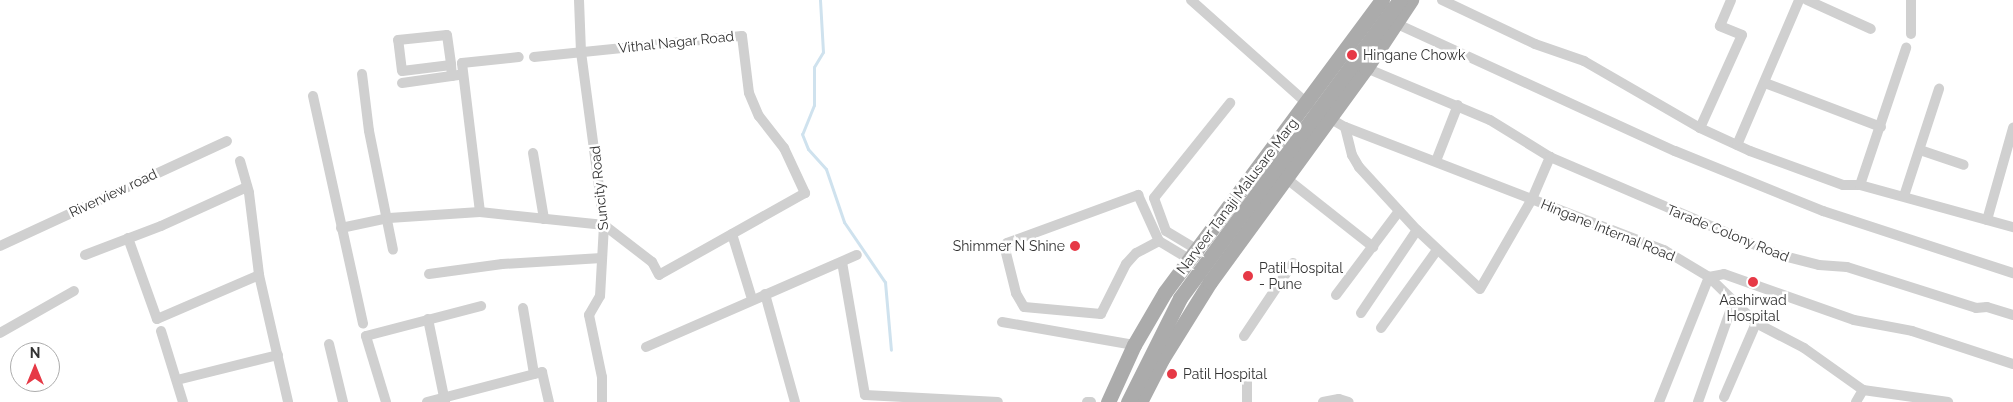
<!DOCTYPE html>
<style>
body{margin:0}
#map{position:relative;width:2013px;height:402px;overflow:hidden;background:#fff;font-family:Raleway,sans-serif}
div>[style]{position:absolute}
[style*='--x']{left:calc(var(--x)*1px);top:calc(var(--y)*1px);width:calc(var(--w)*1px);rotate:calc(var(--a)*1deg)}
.stream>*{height:3px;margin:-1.5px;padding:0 1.5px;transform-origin:1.5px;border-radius:1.5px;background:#cfe2ee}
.minor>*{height:10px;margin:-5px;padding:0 5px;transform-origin:5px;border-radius:5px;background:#d0d0d0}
.primary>*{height:15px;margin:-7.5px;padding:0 7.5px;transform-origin:7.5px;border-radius:7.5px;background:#ababab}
.primary-bridge>*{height:15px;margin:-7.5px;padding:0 7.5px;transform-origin:7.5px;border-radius:7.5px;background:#ababab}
.dots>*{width:14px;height:14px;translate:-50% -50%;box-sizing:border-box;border:2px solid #fff;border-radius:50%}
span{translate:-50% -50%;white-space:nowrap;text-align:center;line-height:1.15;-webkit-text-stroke:5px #fff;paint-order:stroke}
.street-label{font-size:14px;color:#333}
.poi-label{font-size:14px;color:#333}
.left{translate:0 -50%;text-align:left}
.right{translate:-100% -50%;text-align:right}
.north{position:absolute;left:10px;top:342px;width:50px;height:50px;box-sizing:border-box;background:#fff;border:1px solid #adadad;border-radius:50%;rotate:0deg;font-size:14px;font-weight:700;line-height:20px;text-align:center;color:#333}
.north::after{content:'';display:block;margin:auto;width:18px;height:22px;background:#e63946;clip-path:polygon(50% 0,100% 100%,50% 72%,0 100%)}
</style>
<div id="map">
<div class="stream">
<div style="--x:820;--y:0;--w:52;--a:86.7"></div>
<div style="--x:823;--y:52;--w:17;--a:121"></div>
<div style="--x:814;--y:67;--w:38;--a:90"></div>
<div style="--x:814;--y:105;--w:31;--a:112"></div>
<div style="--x:802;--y:134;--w:16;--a:68"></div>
<div style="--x:808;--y:149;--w:27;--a:48"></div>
<div style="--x:826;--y:169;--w:56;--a:71.2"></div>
<div style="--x:844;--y:222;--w:73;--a:55.7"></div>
<div style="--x:885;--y:282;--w:68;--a:85"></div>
</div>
<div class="minor">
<div style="--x:579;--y:0;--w:52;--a:87.8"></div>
<div style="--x:581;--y:52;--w:175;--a:82.4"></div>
<div style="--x:604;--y:225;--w:71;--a:93.2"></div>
<div style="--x:600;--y:296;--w:22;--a:120"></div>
<div style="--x:589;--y:315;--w:63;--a:78.2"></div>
<div style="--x:602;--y:377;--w:25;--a:90"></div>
<div style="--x:1191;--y:0;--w:159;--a:41.7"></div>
<div style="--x:1442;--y:0;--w:103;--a:25.3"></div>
<div style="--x:1535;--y:44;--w:52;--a:19.1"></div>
<div style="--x:1584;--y:61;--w:134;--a:30"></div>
<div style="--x:1700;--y:128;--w:55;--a:24.7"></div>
<div style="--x:1750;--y:151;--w:99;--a:20.1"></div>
<div style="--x:1843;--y:185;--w:17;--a:0"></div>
<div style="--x:1860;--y:185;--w:159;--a:15.4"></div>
<div style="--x:1807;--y:0;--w:70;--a:24.4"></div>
<div style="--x:1395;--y:23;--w:308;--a:24.6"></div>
<div style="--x:1675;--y:151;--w:160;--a:22.1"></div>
<div style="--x:1823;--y:211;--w:200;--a:18.1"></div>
<div style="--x:1911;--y:34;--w:34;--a:-90"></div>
<div style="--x:534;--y:57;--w:209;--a:-5.8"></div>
<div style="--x:742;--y:36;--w:57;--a:83"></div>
<div style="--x:749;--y:93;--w:25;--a:67"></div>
<div style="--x:759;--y:116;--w:41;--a:52"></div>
<div style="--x:784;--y:148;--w:50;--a:65"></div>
<div style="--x:805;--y:193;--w:167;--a:150.7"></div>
<div style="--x:659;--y:275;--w:15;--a:-118"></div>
<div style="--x:652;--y:262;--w:61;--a:-142.4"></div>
<div style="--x:451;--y:65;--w:49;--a:173"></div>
<div style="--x:402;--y:71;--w:31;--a:-97"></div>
<div style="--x:398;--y:40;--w:49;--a:-5.8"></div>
<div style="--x:447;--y:35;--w:30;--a:82"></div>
<div style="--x:451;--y:65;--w:11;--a:85"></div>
<div style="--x:1366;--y:68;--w:134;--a:22.8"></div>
<div style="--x:1490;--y:120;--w:70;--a:31.7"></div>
<div style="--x:362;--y:74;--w:57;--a:83"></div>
<div style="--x:369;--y:131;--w:121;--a:78.6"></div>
<div style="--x:402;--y:83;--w:57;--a:-8.1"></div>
<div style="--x:1765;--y:83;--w:124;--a:20.8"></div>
<div style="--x:313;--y:96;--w:233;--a:77.6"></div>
<div style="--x:1324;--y:115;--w:24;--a:30"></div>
<div style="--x:1345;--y:127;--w:342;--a:21.1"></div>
<div style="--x:1664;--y:250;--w:52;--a:31"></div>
<div style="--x:1709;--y:277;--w:66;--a:44.4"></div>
<div style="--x:1756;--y:323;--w:54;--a:27.5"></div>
<div style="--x:1804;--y:348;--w:72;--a:35.4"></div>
<div style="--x:1863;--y:390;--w:86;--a:8"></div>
<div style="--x:1345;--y:127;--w:29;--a:76"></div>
<div style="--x:1352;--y:155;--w:14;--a:60"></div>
<div style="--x:1359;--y:167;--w:86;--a:47.4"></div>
<div style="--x:1417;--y:230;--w:86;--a:43.1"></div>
<div style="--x:1480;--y:289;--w:104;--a:-60"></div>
<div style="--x:1532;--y:199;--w:46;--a:-66.8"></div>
<div style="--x:1550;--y:157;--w:246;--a:23.2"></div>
<div style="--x:1776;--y:254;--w:44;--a:14.3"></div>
<div style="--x:1819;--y:265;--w:28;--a:4"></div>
<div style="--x:1847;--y:267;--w:135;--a:17.6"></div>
<div style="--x:1976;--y:308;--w:11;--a:-5"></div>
<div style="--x:1987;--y:307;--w:27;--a:17"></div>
<div style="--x:1700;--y:128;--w:102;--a:-65.7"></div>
<div style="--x:1742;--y:35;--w:24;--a:-158"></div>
<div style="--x:1720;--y:26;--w:28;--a:-67"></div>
<div style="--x:1737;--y:145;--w:158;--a:-66.8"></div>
<div style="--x:1920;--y:150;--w:46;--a:18.8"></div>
<div style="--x:533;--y:153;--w:67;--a:80.5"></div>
<div style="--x:240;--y:161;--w:33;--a:74"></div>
<div style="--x:249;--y:193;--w:83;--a:83"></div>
<div style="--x:259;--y:275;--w:130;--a:77.1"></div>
<div style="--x:1436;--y:161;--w:60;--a:-68.6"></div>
<div style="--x:1287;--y:179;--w:110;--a:38.3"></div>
<div style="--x:1860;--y:185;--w:145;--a:-71.4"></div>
<div style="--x:1904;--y:196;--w:113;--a:-71.9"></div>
<div style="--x:480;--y:212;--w:150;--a:-96.9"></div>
<div style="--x:462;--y:63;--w:57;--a:-6"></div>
<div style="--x:1987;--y:220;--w:96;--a:-74.2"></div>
<div style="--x:341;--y:228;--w:49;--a:-11.8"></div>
<div style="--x:389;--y:218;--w:91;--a:-3.8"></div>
<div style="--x:480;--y:212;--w:125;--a:6"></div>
<div style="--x:732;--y:234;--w:68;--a:72.9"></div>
<div style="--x:128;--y:238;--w:86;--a:70.3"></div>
<div style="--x:157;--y:319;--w:111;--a:-23.3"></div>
<div style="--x:1159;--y:241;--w:26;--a:152"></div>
<div style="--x:1136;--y:253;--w:15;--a:132"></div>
<div style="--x:1126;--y:264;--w:56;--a:116.6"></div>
<div style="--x:1101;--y:314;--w:77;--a:-174.8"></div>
<div style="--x:1024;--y:307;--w:16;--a:-120"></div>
<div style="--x:1016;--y:293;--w:45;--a:-104"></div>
<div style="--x:1005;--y:249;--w:6;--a:-72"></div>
<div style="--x:1007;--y:243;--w:140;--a:-20.1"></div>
<div style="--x:1138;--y:195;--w:51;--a:65.5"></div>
<div style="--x:1159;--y:241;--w:35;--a:31"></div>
<div style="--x:0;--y:246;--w:250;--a:-24.8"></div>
<div style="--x:1196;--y:249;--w:35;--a:-149"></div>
<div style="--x:1166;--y:231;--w:35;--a:-110"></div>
<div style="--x:1154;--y:198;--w:122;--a:-51.3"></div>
<div style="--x:85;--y:255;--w:81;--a:-20.9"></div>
<div style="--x:161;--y:226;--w:94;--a:-24.4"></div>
<div style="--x:842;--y:262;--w:135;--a:80.2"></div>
<div style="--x:865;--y:395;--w:133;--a:3"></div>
<div style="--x:429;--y:274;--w:74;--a:-7.8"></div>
<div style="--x:502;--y:264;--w:100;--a:-3.4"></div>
<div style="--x:765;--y:294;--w:112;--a:74.5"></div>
<div style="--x:1336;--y:295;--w:105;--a:-53.1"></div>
<div style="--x:523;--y:308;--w:67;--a:80.5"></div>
<div style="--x:1361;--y:313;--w:100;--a:-56"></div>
<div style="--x:428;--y:319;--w:85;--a:78.4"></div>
<div style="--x:1002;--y:322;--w:134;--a:9.9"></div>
<div style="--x:1381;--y:328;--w:96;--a:-54.3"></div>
<div style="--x:161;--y:331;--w:74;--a:72.8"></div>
<div style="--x:0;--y:333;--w:85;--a:-29.6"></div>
<div style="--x:1244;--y:336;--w:88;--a:-56.1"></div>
<div style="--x:329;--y:344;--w:60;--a:76.4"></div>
<div style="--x:646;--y:347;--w:230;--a:-23.6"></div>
<div style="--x:177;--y:380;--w:104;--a:-13.9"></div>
<div style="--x:1724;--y:397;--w:81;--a:-66.6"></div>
<div style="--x:386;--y:402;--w:69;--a:-106.9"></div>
<div style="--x:366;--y:336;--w:119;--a:-14.6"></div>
<div style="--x:427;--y:402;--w:119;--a:-14.6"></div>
<div style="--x:542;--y:372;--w:31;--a:77"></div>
<div style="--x:1087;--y:402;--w:4;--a:0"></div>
<div style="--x:1247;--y:402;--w:20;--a:-90"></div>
<div style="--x:1323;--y:402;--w:16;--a:-11"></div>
<div style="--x:1339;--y:399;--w:10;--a:17"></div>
<div style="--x:1659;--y:402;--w:135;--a:-68.2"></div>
<div style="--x:1709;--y:277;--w:15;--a:-11"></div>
<div style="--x:1724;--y:274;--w:138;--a:19.5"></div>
<div style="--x:1854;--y:320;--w:59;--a:10.7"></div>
<div style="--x:1912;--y:331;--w:106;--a:18.1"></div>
<div style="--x:1698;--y:402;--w:105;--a:-70.5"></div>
<div style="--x:1856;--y:402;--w:14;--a:-60"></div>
</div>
<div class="primary">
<div style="--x:1108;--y:402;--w:63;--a:-65.5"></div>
<div style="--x:1134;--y:345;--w:61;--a:-59.7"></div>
<div style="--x:1165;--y:292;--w:364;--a:-53.4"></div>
<div style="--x:1140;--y:402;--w:48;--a:-62.9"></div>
<div style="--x:1162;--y:359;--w:91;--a:-58.1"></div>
<div style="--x:1210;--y:282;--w:265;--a:-53.9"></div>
<div style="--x:1366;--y:68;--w:82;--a:-56.5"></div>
</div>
<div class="primary-bridge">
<div style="--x:1128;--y:402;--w:116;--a:-63.4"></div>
<div style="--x:1180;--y:298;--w:370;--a:-53.6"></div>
</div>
<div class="dots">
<div style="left:1352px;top:55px;background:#e63946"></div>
<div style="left:1075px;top:246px;background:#e63946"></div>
<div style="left:1248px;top:276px;background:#e63946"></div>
<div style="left:1753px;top:282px;background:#e63946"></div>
<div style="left:1172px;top:374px;background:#e63946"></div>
</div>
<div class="street-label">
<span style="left:676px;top:42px;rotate:-6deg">Vithal Nagar Road</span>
<span style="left:599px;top:188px;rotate:-96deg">Suncity Road</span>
<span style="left:113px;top:193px;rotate:-25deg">Riverview road</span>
<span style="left:1237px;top:196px;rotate:-53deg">Narveer Tanaji Malusare Marg</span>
<span style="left:1608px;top:230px;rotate:22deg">Hingane Internal Road</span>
<span style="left:1728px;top:233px;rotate:22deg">Tarade Colony Road</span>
</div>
<div class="poi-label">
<span class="left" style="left:1363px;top:55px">Hingane Chowk</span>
<span class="right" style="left:1065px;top:246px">Shimmer N Shine</span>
<span class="left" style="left:1259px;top:276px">Patil Hospital<br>- Pune</span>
<span style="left:1753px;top:308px">Aashirwad<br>Hospital</span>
<span class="left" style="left:1183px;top:374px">Patil Hospital</span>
</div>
<div class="north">N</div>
</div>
